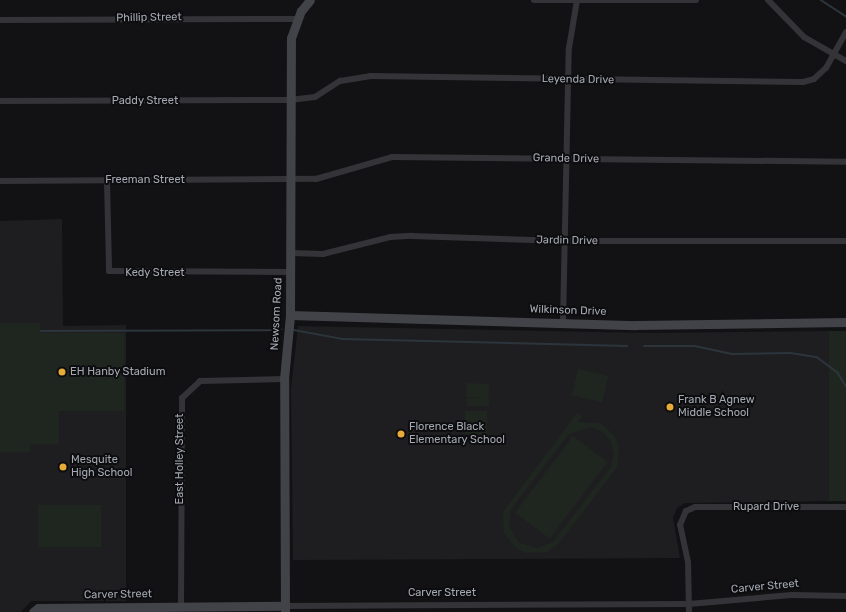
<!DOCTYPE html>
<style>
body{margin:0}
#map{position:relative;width:846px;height:612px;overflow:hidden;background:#121214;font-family:Rubik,sans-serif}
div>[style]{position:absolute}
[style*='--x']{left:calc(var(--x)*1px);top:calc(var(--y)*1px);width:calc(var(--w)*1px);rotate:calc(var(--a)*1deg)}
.built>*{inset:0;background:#1e1e21}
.green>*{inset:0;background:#1f2620;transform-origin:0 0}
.stream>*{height:1.5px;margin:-0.75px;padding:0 0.75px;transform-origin:0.75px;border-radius:0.75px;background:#2c353b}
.street>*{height:6px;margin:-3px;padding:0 3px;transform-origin:3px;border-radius:3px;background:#343438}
.secondary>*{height:9px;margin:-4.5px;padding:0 4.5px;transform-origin:4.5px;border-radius:4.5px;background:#424348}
.dots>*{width:11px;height:11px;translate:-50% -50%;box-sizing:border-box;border:2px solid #0d0d0f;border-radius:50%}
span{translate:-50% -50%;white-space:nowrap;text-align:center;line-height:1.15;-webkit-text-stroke:4px #0d0d0f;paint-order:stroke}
.street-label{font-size:11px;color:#a5a9b3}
.poi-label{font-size:11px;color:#a5a9b3}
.left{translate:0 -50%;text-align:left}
</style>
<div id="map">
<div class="built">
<div style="clip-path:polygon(62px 219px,63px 326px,126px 325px,126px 601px,31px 601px,21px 612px,0 612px,0 221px)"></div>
<div style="clip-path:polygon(298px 326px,650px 333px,829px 331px,830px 501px,685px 503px,677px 508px,673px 518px,680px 558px,293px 560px,291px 389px)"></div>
</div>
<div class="green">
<div style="clip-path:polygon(0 323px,40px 323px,40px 333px,124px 333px,124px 411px,59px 411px,59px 444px,31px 444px,30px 452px,0 452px)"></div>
<div style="left:829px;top:331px;width:17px;height:170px"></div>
<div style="left:578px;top:369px;width:31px;height:27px;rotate:13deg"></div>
<div style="left:467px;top:383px;width:22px;height:14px;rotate:3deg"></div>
<div style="left:467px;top:398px;width:22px;height:8px"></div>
<div style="left:465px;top:411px;width:22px;height:23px"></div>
<div style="clip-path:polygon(evenodd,577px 413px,582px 416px,578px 422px,600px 423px,614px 435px,619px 447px,618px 466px,559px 543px,547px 552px,525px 553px,514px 546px,504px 533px,503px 512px,577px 413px,591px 427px,603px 432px,611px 442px,614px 454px,611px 467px,553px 542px,538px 548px,519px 543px,509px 527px,511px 509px,569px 434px,591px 427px)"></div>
<div style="left:573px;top:436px;width:43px;height:96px;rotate:37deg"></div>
<div style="left:38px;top:505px;width:63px;height:42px"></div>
</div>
<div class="stream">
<div style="--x:821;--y:0;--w:30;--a:33"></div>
<div style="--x:294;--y:330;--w:50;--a:10.4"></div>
<div style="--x:343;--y:339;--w:284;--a:1.4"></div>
<div style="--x:41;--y:331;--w:241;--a:-0.2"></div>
<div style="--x:644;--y:346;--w:51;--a:0"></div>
<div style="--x:695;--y:346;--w:39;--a:12"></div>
<div style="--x:733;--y:354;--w:58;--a:-1"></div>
<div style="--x:791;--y:353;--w:26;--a:9"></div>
<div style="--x:817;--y:357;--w:26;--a:37"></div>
<div style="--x:838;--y:373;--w:15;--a:58"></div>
</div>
<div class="street">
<div style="--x:534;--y:0;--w:162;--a:0"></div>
<div style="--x:768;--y:0;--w:52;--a:45.8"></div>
<div style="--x:804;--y:37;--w:48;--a:29.7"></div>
<div style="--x:0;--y:20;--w:298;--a:-0.2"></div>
<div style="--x:0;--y:101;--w:290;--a:-0.2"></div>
<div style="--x:290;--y:100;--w:25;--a:-7"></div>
<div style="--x:315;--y:97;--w:30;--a:-33"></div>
<div style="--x:340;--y:81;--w:30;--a:-9"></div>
<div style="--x:370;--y:76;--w:433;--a:0.8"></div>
<div style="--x:803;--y:82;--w:11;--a:-15"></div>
<div style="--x:814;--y:79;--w:16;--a:-43"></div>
<div style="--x:826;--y:68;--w:41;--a:-60.9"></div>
<div style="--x:107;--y:180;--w:91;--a:88.7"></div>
<div style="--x:109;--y:271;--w:182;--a:0.3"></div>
<div style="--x:0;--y:181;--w:316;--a:-0.4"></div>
<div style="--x:316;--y:179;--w:79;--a:-16.1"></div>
<div style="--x:392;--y:157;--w:454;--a:0.6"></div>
<div style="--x:291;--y:253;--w:32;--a:2"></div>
<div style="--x:323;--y:254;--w:69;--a:-14.2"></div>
<div style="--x:390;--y:237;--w:22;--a:-3"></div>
<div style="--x:412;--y:236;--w:153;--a:1.9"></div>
<div style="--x:565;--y:241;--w:281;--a:0"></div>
<div style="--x:563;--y:323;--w:275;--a:-88.8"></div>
<div style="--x:569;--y:48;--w:49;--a:-80.5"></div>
<div style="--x:181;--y:606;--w:208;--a:-89.7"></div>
<div style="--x:182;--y:398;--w:25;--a:-43"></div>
<div style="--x:200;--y:381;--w:84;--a:-1.4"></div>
<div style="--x:285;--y:606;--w:404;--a:-0.3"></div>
<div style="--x:689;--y:604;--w:103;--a:-5"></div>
<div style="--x:792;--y:595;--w:54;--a:1.1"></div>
<div style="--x:689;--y:612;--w:50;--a:-91.1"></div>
<div style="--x:688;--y:562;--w:38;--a:-102"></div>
<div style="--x:680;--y:525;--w:15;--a:-67"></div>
<div style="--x:686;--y:511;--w:10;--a:-24"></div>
<div style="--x:695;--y:507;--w:151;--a:0"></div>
</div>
<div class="secondary">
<div style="--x:290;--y:315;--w:346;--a:1.7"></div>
<div style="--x:636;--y:325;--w:210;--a:-0.8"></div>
<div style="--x:33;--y:612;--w:6;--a:-39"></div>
<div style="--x:38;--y:608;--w:247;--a:-0.5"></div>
<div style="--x:285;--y:612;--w:233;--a:-90.2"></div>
<div style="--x:284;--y:379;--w:64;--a:-84.6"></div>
<div style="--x:290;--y:315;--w:277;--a:-89.8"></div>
<div style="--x:291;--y:38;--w:29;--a:-70"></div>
<div style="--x:301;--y:11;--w:14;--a:-51"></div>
</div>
<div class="dots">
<div style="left:62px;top:372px;background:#e6ab38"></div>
<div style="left:670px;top:407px;background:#e6ab38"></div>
<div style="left:401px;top:434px;background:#e6ab38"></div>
<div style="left:63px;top:467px;background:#e6ab38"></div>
</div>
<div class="street-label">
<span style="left:149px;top:18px;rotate:-1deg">Phillip Street</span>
<span style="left:578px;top:80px;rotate:1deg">Leyenda Drive</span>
<span style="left:145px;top:101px">Paddy Street</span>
<span style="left:566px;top:159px;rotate:1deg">Grande Drive</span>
<span style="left:145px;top:180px">Freeman Street</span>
<span style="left:567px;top:241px;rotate:1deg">Jardin Drive</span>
<span style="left:155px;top:273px">Kedy Street</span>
<span style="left:568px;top:311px;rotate:2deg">Wilkinson Drive</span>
<span style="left:277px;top:314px;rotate:-87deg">Newsom Road</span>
<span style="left:180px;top:459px;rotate:-90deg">East Holley Street</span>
<span style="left:766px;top:507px">Rupard Drive</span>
<span style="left:765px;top:587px;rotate:-5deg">Carver Street</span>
<span style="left:442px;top:593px">Carver Street</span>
<span style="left:118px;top:595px;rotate:-1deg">Carver Street</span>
</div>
<div class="poi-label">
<span class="left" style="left:70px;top:372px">EH Hanby Stadium</span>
<span class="left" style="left:678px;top:407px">Frank B Agnew<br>Middle School</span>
<span class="left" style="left:409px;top:434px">Florence Black<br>Elementary School</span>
<span class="left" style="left:71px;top:467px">Mesquite<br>High School</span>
</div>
</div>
